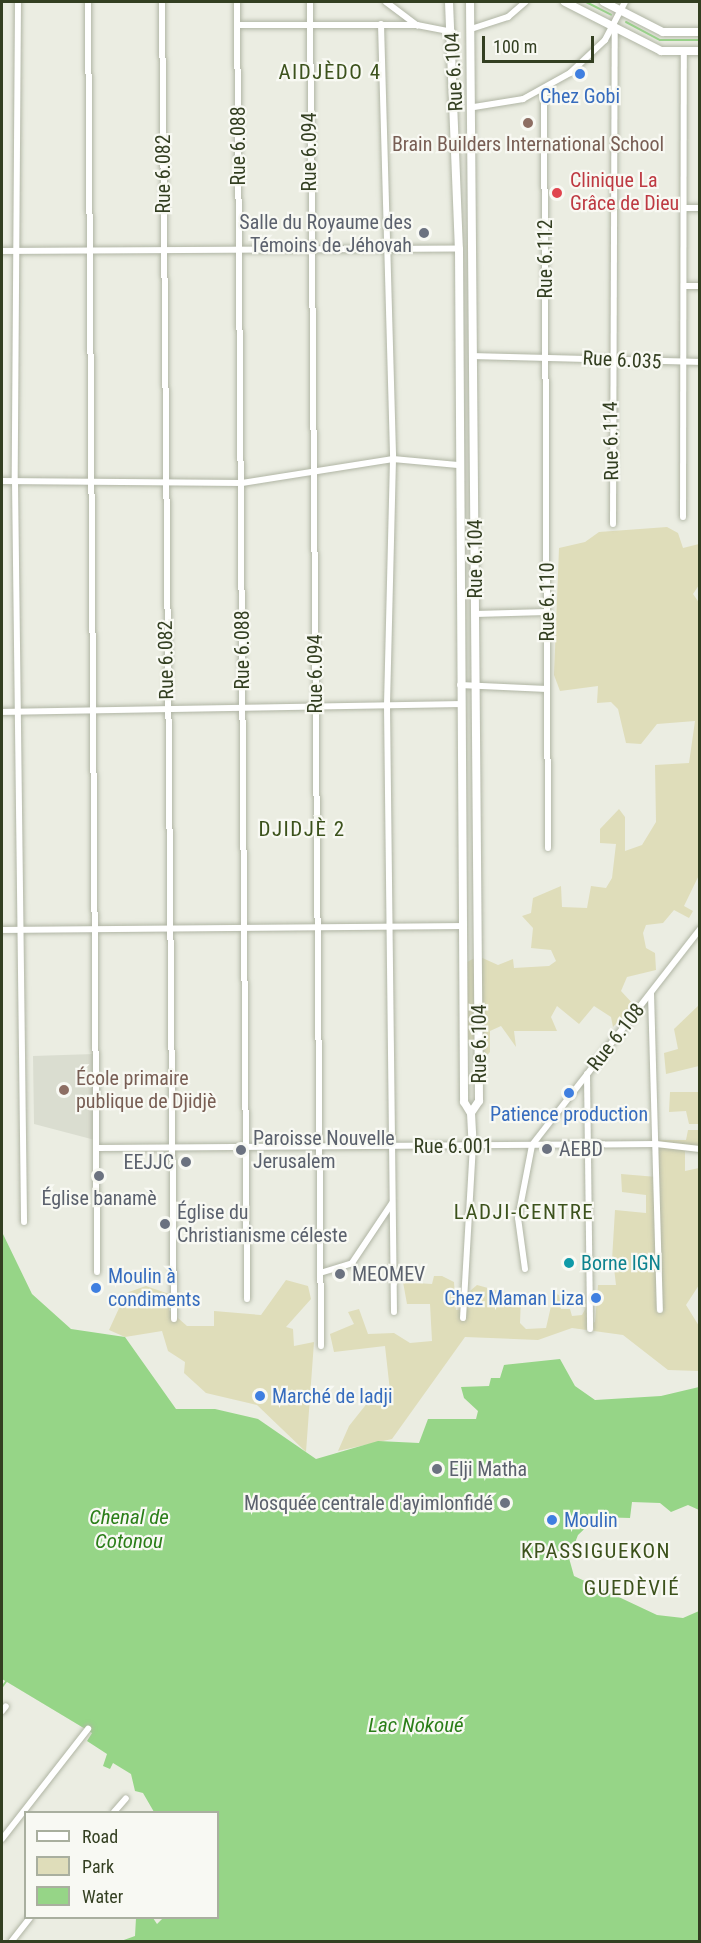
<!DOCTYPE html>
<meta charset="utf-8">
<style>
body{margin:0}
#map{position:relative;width:701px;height:1943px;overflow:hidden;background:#ebede2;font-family:"Roboto Condensed",sans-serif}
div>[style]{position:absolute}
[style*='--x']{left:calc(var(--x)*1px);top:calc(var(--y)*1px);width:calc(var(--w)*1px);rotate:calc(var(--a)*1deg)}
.built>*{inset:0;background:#daddd0}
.green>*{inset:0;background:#dfddba}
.water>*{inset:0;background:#96d587}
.stream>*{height:2px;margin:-1px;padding:0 1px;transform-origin:1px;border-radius:1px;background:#96d587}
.roads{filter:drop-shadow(0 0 2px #b0b5a4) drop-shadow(0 0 2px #b0b5a4)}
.minor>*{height:6px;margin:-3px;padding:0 3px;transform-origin:3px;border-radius:3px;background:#fff}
.tertiary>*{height:8px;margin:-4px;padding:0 4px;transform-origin:4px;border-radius:4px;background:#fff}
.secondary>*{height:8px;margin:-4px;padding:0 4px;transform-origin:4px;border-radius:4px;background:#fff}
.dots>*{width:16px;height:16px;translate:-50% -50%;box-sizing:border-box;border:3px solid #f8f9f3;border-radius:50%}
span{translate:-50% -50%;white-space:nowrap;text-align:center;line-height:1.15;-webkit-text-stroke:4.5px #f8f9f3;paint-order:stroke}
.street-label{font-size:20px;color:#333f21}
.shop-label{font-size:20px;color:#366cbe}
.left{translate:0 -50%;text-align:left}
.right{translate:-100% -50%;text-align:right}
.education-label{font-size:20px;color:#785e54}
.health-label{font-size:20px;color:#be3a42}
.worship-label{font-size:20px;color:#5b616d}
.culture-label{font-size:20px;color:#0d838f}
.neighbourhood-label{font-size:21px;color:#3c521c;letter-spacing:1.5px}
.water-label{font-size:21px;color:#2a7e18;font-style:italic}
.frame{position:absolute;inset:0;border:3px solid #333f21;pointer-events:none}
.legend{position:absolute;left:24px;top:1811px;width:195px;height:108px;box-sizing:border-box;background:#f8f9f3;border:2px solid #a9af9f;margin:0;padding:8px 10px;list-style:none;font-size:18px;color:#333f21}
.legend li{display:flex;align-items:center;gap:12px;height:30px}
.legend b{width:30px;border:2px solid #a9af9f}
.scale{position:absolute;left:482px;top:36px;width:112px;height:27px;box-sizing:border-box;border:3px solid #333f21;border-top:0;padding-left:8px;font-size:18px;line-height:21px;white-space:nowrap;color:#333f21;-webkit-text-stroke:4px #f8f9f3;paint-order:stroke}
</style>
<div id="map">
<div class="built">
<div style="clip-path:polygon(94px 1054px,95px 1140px,34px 1124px,33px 1056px)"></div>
</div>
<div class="green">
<div style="clip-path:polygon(667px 527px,678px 533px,683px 548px,699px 544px,699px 585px,693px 594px,700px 604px,700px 873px,684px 906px,693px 911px,689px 918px,674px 910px,663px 923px,646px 925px,643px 933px,646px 948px,655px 953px,656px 970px,627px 977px,621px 991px,634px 1005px,613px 1027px,611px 1017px,594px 1006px,579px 1024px,557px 1006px,551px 1017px,557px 1031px,514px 1031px,516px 1047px,501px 1026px,490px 1031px,490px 1052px,482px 1061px,474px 1061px,472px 1057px,480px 1053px,477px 1043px,462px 1040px,460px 966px,478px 956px,498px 965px,513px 959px,514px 968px,549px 966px,556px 961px,551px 950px,531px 948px,533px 928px,522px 916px,531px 913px,533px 898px,561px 886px,562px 907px,587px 908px,591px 886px,606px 888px,612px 878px,616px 844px,600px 843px,600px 829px,619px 809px,625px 817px,625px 851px,642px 845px,656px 822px,655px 765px,689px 763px,695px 721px,657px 724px,641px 744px,626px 743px,618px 709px,611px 702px,597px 703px,598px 686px,560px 691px,554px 675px,559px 548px,585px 542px,599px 532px)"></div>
<div style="clip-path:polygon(699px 1005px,699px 1066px,666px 1074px,664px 1053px,678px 1049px,674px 1029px)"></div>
<div style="clip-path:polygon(670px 1092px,699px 1092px,699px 1124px,689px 1124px,686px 1111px,669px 1112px)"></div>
<div style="clip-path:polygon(688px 1130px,699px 1130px,699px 1150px,685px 1151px,685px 1171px,699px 1168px,699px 1285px,686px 1305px,699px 1326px,699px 1371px,668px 1370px,623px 1335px,572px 1328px,538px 1340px,465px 1337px,392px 1439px,338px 1451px,349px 1426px,372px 1397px,390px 1391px,385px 1346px,334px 1352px,330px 1334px,354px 1324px,348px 1312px,359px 1309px,368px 1334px,394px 1333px,410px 1343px,432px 1341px,430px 1304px,407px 1304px,403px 1282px,432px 1284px,434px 1276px,442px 1276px,454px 1282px,456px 1310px,470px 1308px,470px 1291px,477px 1285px,521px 1297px,520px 1323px,526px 1329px,546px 1328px,554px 1293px,559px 1295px,561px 1309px,570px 1309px,572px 1316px,582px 1315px,588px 1304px,589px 1325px,595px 1322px,598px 1285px,616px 1285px,614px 1268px,605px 1269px,599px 1260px,612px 1260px,615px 1210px,646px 1213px,646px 1195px,622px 1192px,621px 1174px,657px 1177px,659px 1140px,686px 1140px)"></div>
<div style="clip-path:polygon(286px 1280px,308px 1286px,311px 1299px,286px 1327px,293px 1329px,294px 1346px,314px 1342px,306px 1452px,257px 1405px,206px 1393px,184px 1373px,185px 1362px,168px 1351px,162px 1331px,125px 1337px,109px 1330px,126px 1293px,146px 1286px,169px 1294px,169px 1310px,187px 1326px,214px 1326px,214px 1311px,261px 1315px)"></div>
</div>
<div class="water">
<div style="clip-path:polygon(2px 1232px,32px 1294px,71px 1329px,125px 1337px,176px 1409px,215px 1409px,258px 1419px,316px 1459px,378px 1441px,419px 1443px,428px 1419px,476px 1419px,478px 1411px,464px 1398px,461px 1387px,489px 1386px,491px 1378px,500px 1378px,504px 1365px,560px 1359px,575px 1386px,595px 1400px,661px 1396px,699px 1387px,699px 1510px,688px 1505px,671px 1512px,660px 1503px,632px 1502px,630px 1518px,597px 1517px,578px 1535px,569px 1558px,574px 1576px,657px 1615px,683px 1618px,699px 1611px,699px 1941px,121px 1941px,135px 1936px,136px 1918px,153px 1918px,157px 1924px,163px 1918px,218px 1918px,218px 1812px,154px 1812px,143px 1793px,135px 1791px,131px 1774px,113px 1763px,110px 1769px,103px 1766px,107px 1754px,87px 1741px,92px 1733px,2px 1679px)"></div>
</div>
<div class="stream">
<div style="--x:586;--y:2;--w:28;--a:27"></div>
<div style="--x:626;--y:22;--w:38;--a:28"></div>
<div style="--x:660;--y:40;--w:40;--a:0"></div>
<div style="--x:2;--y:1687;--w:9;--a:-54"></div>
</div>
<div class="roads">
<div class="minor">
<div style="--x:18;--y:2;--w:479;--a:90.4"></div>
<div style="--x:15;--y:481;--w:741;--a:89.3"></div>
<div style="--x:88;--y:2;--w:1270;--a:89.59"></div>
<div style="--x:162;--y:2;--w:1317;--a:89.48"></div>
<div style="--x:237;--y:2;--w:1297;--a:89.56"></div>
<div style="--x:310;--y:2;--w:1344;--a:89.53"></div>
<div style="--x:386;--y:2;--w:39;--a:37"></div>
<div style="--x:417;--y:25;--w:36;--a:11"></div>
<div style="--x:381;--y:24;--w:435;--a:88.4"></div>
<div style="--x:393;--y:459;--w:247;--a:91.4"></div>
<div style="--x:387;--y:706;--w:606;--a:89.34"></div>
<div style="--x:237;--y:25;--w:180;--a:0"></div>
<div style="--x:471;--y:29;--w:39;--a:-18"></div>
<div style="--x:508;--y:17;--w:23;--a:-41"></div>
<div style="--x:544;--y:90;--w:758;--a:89.7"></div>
<div style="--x:474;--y:107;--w:50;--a:-9.3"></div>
<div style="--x:523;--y:99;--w:54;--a:-29"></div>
<div style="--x:570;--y:73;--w:48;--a:-43.3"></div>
<div style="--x:605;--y:40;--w:43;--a:-62.2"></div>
<div style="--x:684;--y:208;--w:16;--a:0"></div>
<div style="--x:2;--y:251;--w:457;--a:-0.3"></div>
<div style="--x:684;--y:286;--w:16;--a:0"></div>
<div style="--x:474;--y:356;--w:226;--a:1.5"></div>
<div style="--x:2;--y:481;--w:240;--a:0.5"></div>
<div style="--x:242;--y:483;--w:153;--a:-9"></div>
<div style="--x:393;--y:459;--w:65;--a:5.3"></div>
<div style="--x:683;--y:517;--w:466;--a:-89.9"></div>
<div style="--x:613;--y:524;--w:497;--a:-89.8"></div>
<div style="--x:475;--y:614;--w:72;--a:-1.6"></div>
<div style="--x:460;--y:685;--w:87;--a:2.6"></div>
<div style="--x:2;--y:712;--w:458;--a:-1"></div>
<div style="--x:2;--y:930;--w:462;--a:-0.5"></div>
<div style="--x:651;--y:993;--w:317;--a:88.4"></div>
<div style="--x:587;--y:1074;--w:255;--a:89.3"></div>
<div style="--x:98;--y:1148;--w:558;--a:-0.41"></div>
<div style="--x:656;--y:1144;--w:44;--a:6.5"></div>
<div style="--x:525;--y:1269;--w:51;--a:-97.8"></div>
<div style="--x:518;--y:1218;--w:74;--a:-79.1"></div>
<div style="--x:532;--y:1145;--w:274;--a:-52.1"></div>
<div style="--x:320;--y:1273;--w:34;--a:-17"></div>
<div style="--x:352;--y:1263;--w:72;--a:-56.3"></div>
<div style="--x:463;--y:1318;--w:171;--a:-86.7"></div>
<div style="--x:2;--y:1711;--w:6;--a:-51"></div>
<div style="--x:114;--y:1812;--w:18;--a:-49"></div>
<div style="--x:2;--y:1839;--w:140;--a:-52"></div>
<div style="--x:11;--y:1942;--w:31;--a:-52"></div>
</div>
<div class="tertiary">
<div style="--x:449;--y:2;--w:247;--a:87.7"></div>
<div style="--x:459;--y:249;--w:853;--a:89.66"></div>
<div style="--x:464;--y:1102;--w:13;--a:58"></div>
<div style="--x:471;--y:1113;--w:34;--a:87"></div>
<div style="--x:470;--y:2;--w:1099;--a:89.53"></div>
<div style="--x:479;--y:1101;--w:14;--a:124"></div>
</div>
<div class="secondary">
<div style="--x:565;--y:2;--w:108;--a:27"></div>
<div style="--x:661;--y:51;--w:39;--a:0"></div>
<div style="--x:604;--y:2;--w:66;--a:27"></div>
<div style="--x:663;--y:32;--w:37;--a:0"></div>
</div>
</div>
<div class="dots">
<div style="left:580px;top:74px;background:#3f7fe0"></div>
<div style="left:528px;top:123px;background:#8d6e63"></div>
<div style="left:557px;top:193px;background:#e0444e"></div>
<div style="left:424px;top:233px;background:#6b7280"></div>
<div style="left:64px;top:1090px;background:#8d6e63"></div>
<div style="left:569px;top:1093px;background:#3f7fe0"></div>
<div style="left:547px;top:1149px;background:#6b7280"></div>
<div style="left:241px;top:1150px;background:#6b7280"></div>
<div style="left:186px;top:1162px;background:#6b7280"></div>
<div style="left:99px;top:1176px;background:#6b7280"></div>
<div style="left:165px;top:1224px;background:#6b7280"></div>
<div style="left:569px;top:1263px;background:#0f9aa8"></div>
<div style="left:340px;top:1274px;background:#6b7280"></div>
<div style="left:96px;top:1288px;background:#3f7fe0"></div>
<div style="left:596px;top:1298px;background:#3f7fe0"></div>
<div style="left:260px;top:1396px;background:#3f7fe0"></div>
<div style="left:437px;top:1469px;background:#6b7280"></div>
<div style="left:505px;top:1503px;background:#6b7280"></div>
<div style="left:552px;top:1520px;background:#3f7fe0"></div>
</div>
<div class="street-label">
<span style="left:454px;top:72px;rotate:-93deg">Rue 6.104</span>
<span style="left:238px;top:146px;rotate:-90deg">Rue 6.088</span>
<span style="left:309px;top:152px;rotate:-90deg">Rue 6.094</span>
<span style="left:163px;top:174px;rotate:-90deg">Rue 6.082</span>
<span style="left:545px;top:259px;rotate:-90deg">Rue 6.112</span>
<span style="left:622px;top:360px;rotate:3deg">Rue 6.035</span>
<span style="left:611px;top:441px;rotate:-91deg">Rue 6.114</span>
<span style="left:475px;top:559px;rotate:-90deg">Rue 6.104</span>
<span style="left:547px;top:602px;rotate:-90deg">Rue 6.110</span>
<span style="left:242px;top:650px;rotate:-90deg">Rue 6.088</span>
<span style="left:166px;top:660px;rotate:-91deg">Rue 6.082</span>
<span style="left:315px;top:674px;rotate:-90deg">Rue 6.094</span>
<span style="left:616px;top:1037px;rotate:-52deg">Rue 6.108</span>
<span style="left:479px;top:1044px;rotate:-90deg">Rue 6.104</span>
<span style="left:453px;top:1146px">Rue 6.001</span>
</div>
<div class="shop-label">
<span style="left:580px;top:96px">Chez Gobi</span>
<span style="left:569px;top:1114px">Patience production</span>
<span class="left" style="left:108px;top:1288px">Moulin à<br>condiments</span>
<span class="right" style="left:584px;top:1298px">Chez Maman Liza</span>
<span class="left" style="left:272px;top:1396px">Marché de ladji</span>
<span class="left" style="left:564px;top:1520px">Moulin</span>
</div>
<div class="education-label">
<span style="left:528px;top:144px">Brain Builders International School</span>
<span class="left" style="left:76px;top:1090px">École primaire<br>publique de Djidjè</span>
</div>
<div class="health-label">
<span class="left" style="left:570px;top:192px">Clinique La<br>Grâce de Dieu</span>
</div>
<div class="worship-label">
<span class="right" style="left:412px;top:234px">Salle du Royaume des<br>Témoins de Jéhovah</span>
<span class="left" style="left:253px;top:1150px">Paroisse Nouvelle<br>Jerusalem</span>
<span class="left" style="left:559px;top:1149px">AEBD</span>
<span class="right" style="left:174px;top:1162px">EEJJC</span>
<span style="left:99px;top:1198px">Église banamè</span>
<span class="left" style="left:177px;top:1224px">Église du<br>Christianisme céleste</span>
<span class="left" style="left:352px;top:1274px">MEOMEV</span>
<span class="left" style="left:449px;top:1469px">Elji Matha</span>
<span class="right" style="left:493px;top:1503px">Mosquée centrale d'ayimlonfidé</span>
</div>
<div class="culture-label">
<span class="left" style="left:581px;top:1263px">Borne IGN</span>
</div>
<div class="neighbourhood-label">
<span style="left:330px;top:72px">AIDJÈDO 4</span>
<span style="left:302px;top:829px">DJIDJÈ 2</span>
<span style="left:524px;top:1212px">LADJI-CENTRE</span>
<span style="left:596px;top:1551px">KPASSIGUEKON</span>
<span style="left:632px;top:1588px">GUEDÈVIÉ</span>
</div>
<div class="water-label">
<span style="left:129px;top:1529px">Chenal de<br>Cotonou</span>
<span style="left:416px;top:1725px">Lac Nokoué</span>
</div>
<div class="frame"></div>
<ul class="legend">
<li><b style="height:8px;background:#fff"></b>Road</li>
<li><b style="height:16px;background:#dfddba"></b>Park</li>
<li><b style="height:16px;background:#96d587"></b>Water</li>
</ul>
<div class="scale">100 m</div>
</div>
